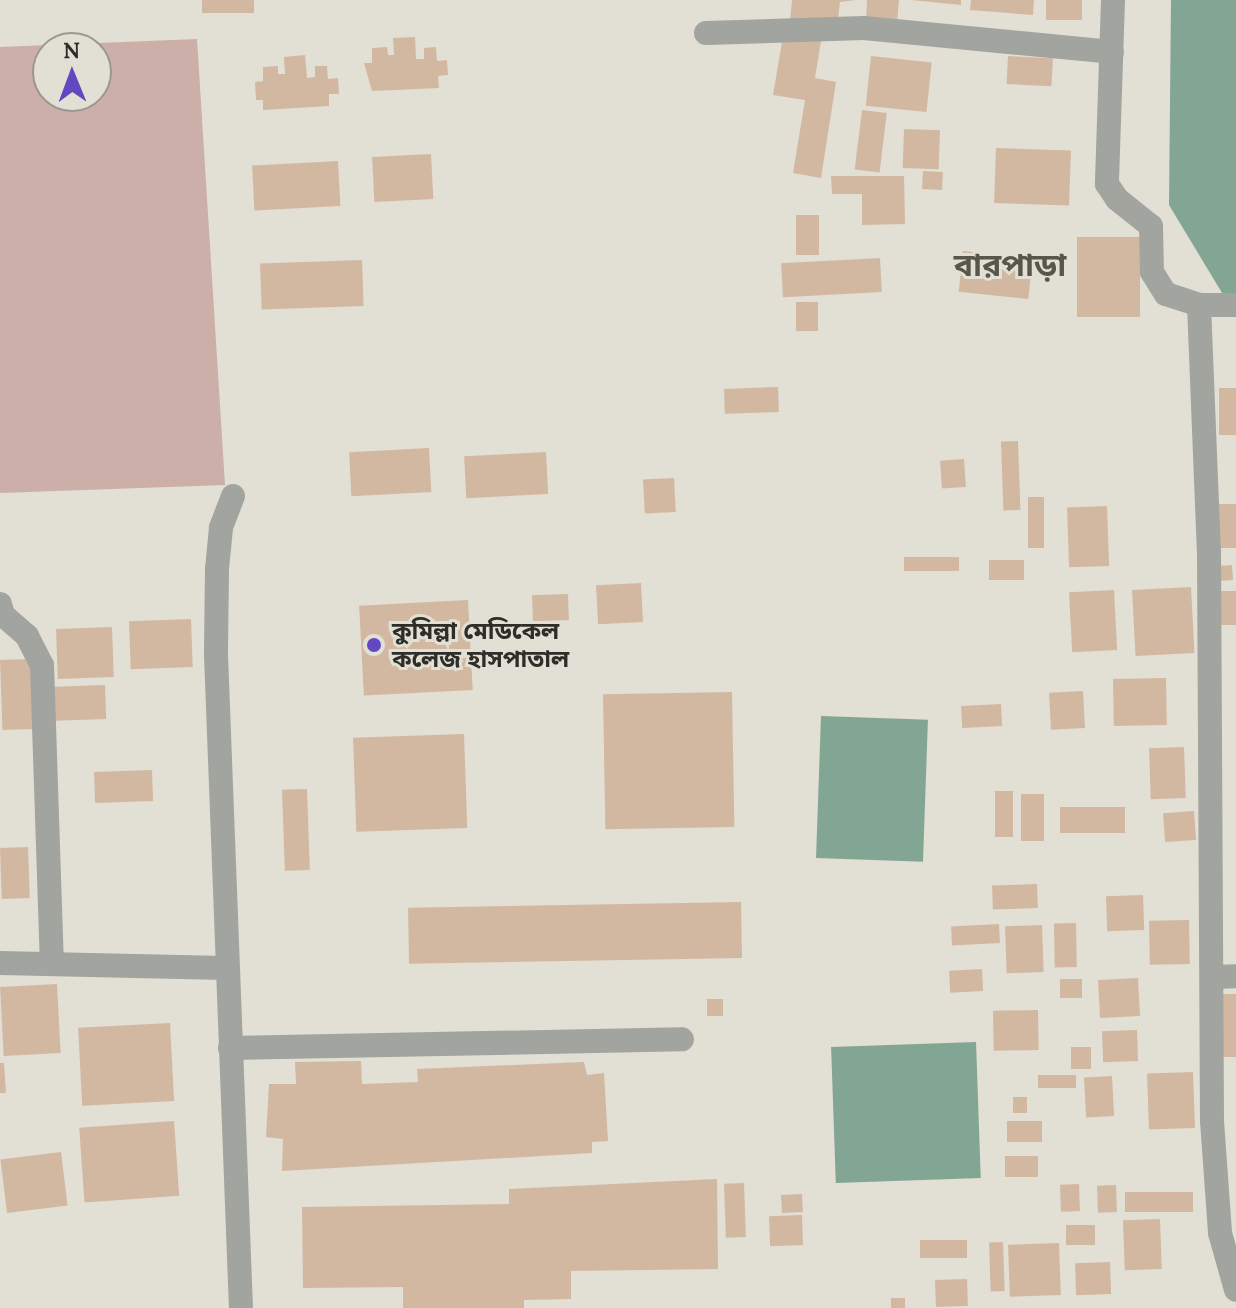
<!DOCTYPE html>
<meta charset="utf-8">
<style>
body{margin:0}
#map{position:relative;width:1236px;height:1308px;overflow:hidden;background:#e2dfd4;font-family:Lora,"Noto Sans Bengali",serif}
div>[style]{position:absolute}
[style*='--x']{left:calc(var(--x)*1px);top:calc(var(--y)*1px);width:calc(var(--w)*1px);rotate:calc(var(--a)*1deg)}
.green>*{inset:0;background:#cdafaa}
.water>*{inset:0;background:#83a594;transform-origin:0 0}
.building>*{inset:0;background:#d3b8a1;transform-origin:0 0}
.minor>*{height:24px;margin:-12px;padding:0 12px;transform-origin:12px;border-radius:12px;background:#a1a49f}
.dots>*{width:22px;height:22px;translate:-50% -50%;box-sizing:border-box;border:4px solid #e2dfd4;border-radius:50%}
span{translate:-50% -50%;white-space:nowrap;text-align:center;line-height:1.15;-webkit-text-stroke:6px #e2dfd4;paint-order:stroke}
.poi-label{font-size:24px;color:#2e2d28;font-weight:700}
.left{translate:0 -50%;text-align:left}
.district-label{font-size:32px;color:#58564c;font-weight:700}
.north{position:absolute;left:32px;top:32px;width:80px;height:80px;box-sizing:border-box;background:#e2dfd4;border:2px solid #9a988f;border-radius:50%;rotate:359deg;font-size:22px;font-weight:700;line-height:32px;text-align:center;color:#2e2d28}
.north::after{content:'';display:block;margin:auto;width:28px;height:36px;background:#6249c2;clip-path:polygon(50% 0,100% 100%,50% 72%,0 100%)}
</style>
<div id="map">
<div class="green">
<div style="clip-path:polygon(evenodd,197px 39px,225px 485px,0 493px,0 47px,197px 39px,48px 48px,96px 48px,96px 96px,48px 96px,48px 48px)"></div>
</div>
<div class="water">
<div style="clip-path:polygon(1171px 0,1236px 0,1236px 316px,1169px 205px)"></div>
<div style="left:821px;top:716px;width:107px;height:142px;rotate:2deg"></div>
<div style="left:976px;top:1042px;width:136px;height:145px;rotate:88deg"></div>
</div>
<div class="building">
<div style="left:202px;top:0;width:52px;height:13px"></div>
<div style="clip-path:polygon(792px 0,856px 0,840px 2px,837px 27px,790px 21px)"></div>
<div style="clip-path:polygon(867px 0,899px 0,897px 22px,866px 19px)"></div>
<div style="clip-path:polygon(911px 0,961px 0,961px 5px)"></div>
<div style="clip-path:polygon(971px 0,1034px 0,1033px 15px,970px 10px)"></div>
<div style="left:1046px;top:0;width:36px;height:20px"></div>
<div style="clip-path:polygon(783px 36px,821px 41px,815px 78px,836px 82px,821px 178px,793px 173px,805px 100px,773px 95px)"></div>
<div style="clip-path:polygon(415px 37px,416px 59px,424px 59px,424px 48px,436px 47px,437px 61px,447px 60px,448px 75px,438px 76px,439px 88px,372px 91px,364px 63px,372px 63px,372px 48px,387px 47px,388px 55px,394px 55px,393px 38px)"></div>
<div style="clip-path:polygon(305px 55px,307px 78px,315px 77px,315px 66px,327px 66px,328px 79px,338px 78px,339px 94px,329px 94px,329px 106px,263px 110px,263px 100px,256px 100px,255px 82px,263px 81px,263px 67px,278px 66px,278px 74px,285px 74px,284px 57px)"></div>
<div style="left:871px;top:56px;width:61px;height:50px;rotate:6deg"></div>
<div style="left:1008px;top:56px;width:45px;height:28px;rotate:3deg"></div>
<div style="left:862px;top:110px;width:25px;height:60px;rotate:7deg"></div>
<div style="left:904px;top:129px;width:36px;height:39px;rotate:2deg"></div>
<div style="left:996px;top:148px;width:75px;height:55px;rotate:2deg"></div>
<div style="left:431px;top:154px;width:45px;height:59px;rotate:87deg"></div>
<div style="left:338px;top:161px;width:45px;height:86px;rotate:87deg"></div>
<div style="left:923px;top:171px;width:20px;height:18px;rotate:3deg"></div>
<div style="clip-path:polygon(831px 176px,904px 176px,905px 224px,862px 225px,862px 194px,832px 194px)"></div>
<div style="left:796px;top:215px;width:23px;height:40px"></div>
<div style="left:1077px;top:237px;width:63px;height:80px"></div>
<div style="left:963px;top:251px;width:70px;height:41px;rotate:6deg"></div>
<div style="left:880px;top:258px;width:34px;height:99px;rotate:87deg"></div>
<div style="left:362px;top:260px;width:46px;height:102px;rotate:88deg"></div>
<div style="left:796px;top:302px;width:22px;height:29px"></div>
<div style="left:778px;top:387px;width:25px;height:54px;rotate:88deg"></div>
<div style="left:1236px;top:388px;width:47px;height:17px;rotate:90deg"></div>
<div style="left:1018px;top:441px;width:69px;height:17px;rotate:88deg"></div>
<div style="left:429px;top:448px;width:44px;height:80px;rotate:87deg"></div>
<div style="left:546px;top:452px;width:42px;height:82px;rotate:87deg"></div>
<div style="left:964px;top:459px;width:28px;height:24px;rotate:86deg"></div>
<div style="left:674px;top:478px;width:34px;height:31px;rotate:87deg"></div>
<div style="left:1028px;top:497px;width:16px;height:51px"></div>
<div style="left:1236px;top:504px;width:44px;height:23px;rotate:90deg"></div>
<div style="left:1107px;top:506px;width:60px;height:40px;rotate:88deg"></div>
<div style="left:959px;top:557px;width:14px;height:55px;rotate:90deg"></div>
<div style="left:989px;top:560px;width:35px;height:20px"></div>
<div style="left:1232px;top:565px;width:15px;height:19px;rotate:86deg"></div>
<div style="left:641px;top:583px;width:39px;height:45px;rotate:87deg"></div>
<div style="left:1191px;top:587px;width:66px;height:59px;rotate:87deg"></div>
<div style="left:1114px;top:590px;width:60px;height:45px;rotate:87deg"></div>
<div style="left:1236px;top:591px;width:34px;height:18px;rotate:90deg"></div>
<div style="left:568px;top:594px;width:26px;height:36px;rotate:88deg"></div>
<div style="left:468px;top:600px;width:90px;height:109px;rotate:87deg"></div>
<div style="left:191px;top:619px;width:48px;height:62px;rotate:88deg"></div>
<div style="left:112px;top:627px;width:50px;height:56px;rotate:88deg"></div>
<div style="left:31px;top:659px;width:70px;height:31px;rotate:88deg"></div>
<div style="left:1166px;top:678px;width:47px;height:53px;rotate:89deg"></div>
<div style="left:105px;top:685px;width:34px;height:58px;rotate:88deg"></div>
<div style="left:1083px;top:691px;width:37px;height:34px;rotate:87deg"></div>
<div style="left:732px;top:692px;width:135px;height:129px;rotate:89deg"></div>
<div style="left:1001px;top:704px;width:22px;height:40px;rotate:87deg"></div>
<div style="left:464px;top:734px;width:94px;height:111px;rotate:88deg"></div>
<div style="left:1184px;top:747px;width:51px;height:35px;rotate:88deg"></div>
<div style="left:152px;top:770px;width:31px;height:58px;rotate:88deg"></div>
<div style="left:307px;top:789px;width:81px;height:25px;rotate:88deg"></div>
<div style="left:1013px;top:791px;width:46px;height:18px;rotate:90deg"></div>
<div style="left:1021px;top:794px;width:23px;height:47px"></div>
<div style="left:1125px;top:807px;width:26px;height:65px;rotate:90deg"></div>
<div style="left:1194px;top:811px;width:29px;height:31px;rotate:86deg"></div>
<div style="left:28px;top:847px;width:51px;height:28px;rotate:88deg"></div>
<div style="left:1037px;top:884px;width:24px;height:45px;rotate:88deg"></div>
<div style="left:1143px;top:895px;width:35px;height:37px;rotate:88deg"></div>
<div style="left:741px;top:902px;width:56px;height:333px;rotate:89deg"></div>
<div style="left:1189px;top:920px;width:44px;height:40px;rotate:89deg"></div>
<div style="left:1076px;top:923px;width:44px;height:22px;rotate:89deg"></div>
<div style="left:999px;top:924px;width:19px;height:48px;rotate:87deg"></div>
<div style="left:1042px;top:925px;width:47px;height:37px;rotate:88deg"></div>
<div style="left:982px;top:969px;width:22px;height:33px;rotate:87deg"></div>
<div style="left:1138px;top:978px;width:38px;height:40px;rotate:87deg"></div>
<div style="left:1060px;top:979px;width:22px;height:19px"></div>
<div style="left:57px;top:984px;width:69px;height:57px;rotate:87deg"></div>
<div style="left:1236px;top:994px;width:63px;height:17px;rotate:90deg"></div>
<div style="left:707px;top:999px;width:16px;height:17px"></div>
<div style="left:1038px;top:1010px;width:40px;height:45px;rotate:89deg"></div>
<div style="left:170px;top:1023px;width:78px;height:92px;rotate:87deg"></div>
<div style="left:1137px;top:1030px;width:31px;height:35px;rotate:88deg"></div>
<div style="left:1071px;top:1047px;width:20px;height:22px"></div>
<div style="clip-path:polygon(361px 1061px,362px 1084px,418px 1082px,417px 1069px,584px 1062px,587px 1075px,604px 1073px,608px 1141px,592px 1142px,592px 1153px,282px 1171px,283px 1139px,266px 1137px,269px 1084px,296px 1084px,295px 1062px)"></div>
<div style="clip-path:polygon(0 1063px,4px 1063px,6px 1093px,0 1093px)"></div>
<div style="left:1193px;top:1072px;width:56px;height:46px;rotate:88deg"></div>
<div style="left:1076px;top:1075px;width:13px;height:38px;rotate:90deg"></div>
<div style="left:1112px;top:1076px;width:40px;height:28px;rotate:87deg"></div>
<div style="left:1013px;top:1097px;width:14px;height:16px"></div>
<div style="left:174px;top:1121px;width:75px;height:95px;rotate:86deg"></div>
<div style="left:1042px;top:1121px;width:21px;height:35px;rotate:90deg"></div>
<div style="left:61px;top:1152px;width:54px;height:61px;rotate:83deg"></div>
<div style="left:1038px;top:1156px;width:21px;height:33px;rotate:90deg"></div>
<div style="clip-path:polygon(717px 1179px,718px 1269px,571px 1271px,571px 1299px,524px 1300px,524px 1308px,403px 1308px,403px 1287px,303px 1288px,302px 1207px,509px 1204px,509px 1189px)"></div>
<div style="left:744px;top:1183px;width:54px;height:20px;rotate:88deg"></div>
<div style="left:1079px;top:1184px;width:27px;height:19px;rotate:88deg"></div>
<div style="left:1116px;top:1185px;width:27px;height:19px;rotate:88deg"></div>
<div style="left:1193px;top:1192px;width:20px;height:68px;rotate:90deg"></div>
<div style="left:802px;top:1194px;width:18px;height:21px;rotate:87deg"></div>
<div style="left:802px;top:1215px;width:30px;height:33px;rotate:88deg"></div>
<div style="left:1160px;top:1219px;width:50px;height:37px;rotate:88deg"></div>
<div style="left:1095px;top:1225px;width:20px;height:29px;rotate:90deg"></div>
<div style="left:967px;top:1240px;width:18px;height:47px;rotate:90deg"></div>
<div style="left:1003px;top:1242px;width:49px;height:14px;rotate:88deg"></div>
<div style="left:1059px;top:1243px;width:52px;height:51px;rotate:88deg"></div>
<div style="left:1110px;top:1262px;width:32px;height:35px;rotate:88deg"></div>
<div style="left:967px;top:1279px;width:27px;height:32px;rotate:88deg"></div>
<div style="left:905px;top:1298px;width:10px;height:14px;rotate:90deg"></div>
</div>
<div class="minor">
<div style="--x:1113;--y:0;--w:184;--a:91.9"></div>
<div style="--x:1107;--y:184;--w:18;--a:56"></div>
<div style="--x:1117;--y:199;--w:43;--a:38.5"></div>
<div style="--x:1151;--y:226;--w:46;--a:88.8"></div>
<div style="--x:1152;--y:272;--w:26;--a:58"></div>
<div style="--x:1166;--y:294;--w:35;--a:18"></div>
<div style="--x:1199;--y:305;--w:246;--a:87.7"></div>
<div style="--x:1209;--y:551;--w:570;--a:89.7"></div>
<div style="--x:1212;--y:1121;--w:112;--a:85.9"></div>
<div style="--x:1220;--y:1233;--w:59;--a:74.3"></div>
<div style="--x:706;--y:33;--w:158;--a:-1.8"></div>
<div style="--x:864;--y:28;--w:249;--a:5.5"></div>
<div style="--x:1199;--y:305;--w:37;--a:0"></div>
<div style="--x:233;--y:496;--w:34;--a:111"></div>
<div style="--x:221;--y:528;--w:41;--a:95.6"></div>
<div style="--x:217;--y:569;--w:86;--a:90.7"></div>
<div style="--x:216;--y:655;--w:653;--a:87.81"></div>
<div style="--x:0;--y:604;--w:11;--a:75"></div>
<div style="--x:3;--y:615;--w:32;--a:41"></div>
<div style="--x:27;--y:636;--w:33;--a:63"></div>
<div style="--x:42;--y:665;--w:296;--a:88.1"></div>
<div style="--x:0;--y:963;--w:225;--a:1.3"></div>
<div style="--x:1212;--y:977;--w:24;--a:-2"></div>
<div style="--x:230;--y:1048;--w:452;--a:-1.1"></div>
</div>
<div class="dots">
<div style="left:374px;top:645px;background:#6249c2"></div>
</div>
<div class="poi-label">
<span class="left" style="left:392px;top:645px">কুমিল্লা মেডিকেল<br>কলেজ হাসপাতাল</span>
</div>
<div class="district-label">
<span style="left:1010px;top:265px">বারপাড়া</span>
</div>
<div class="north">N</div>
</div>
